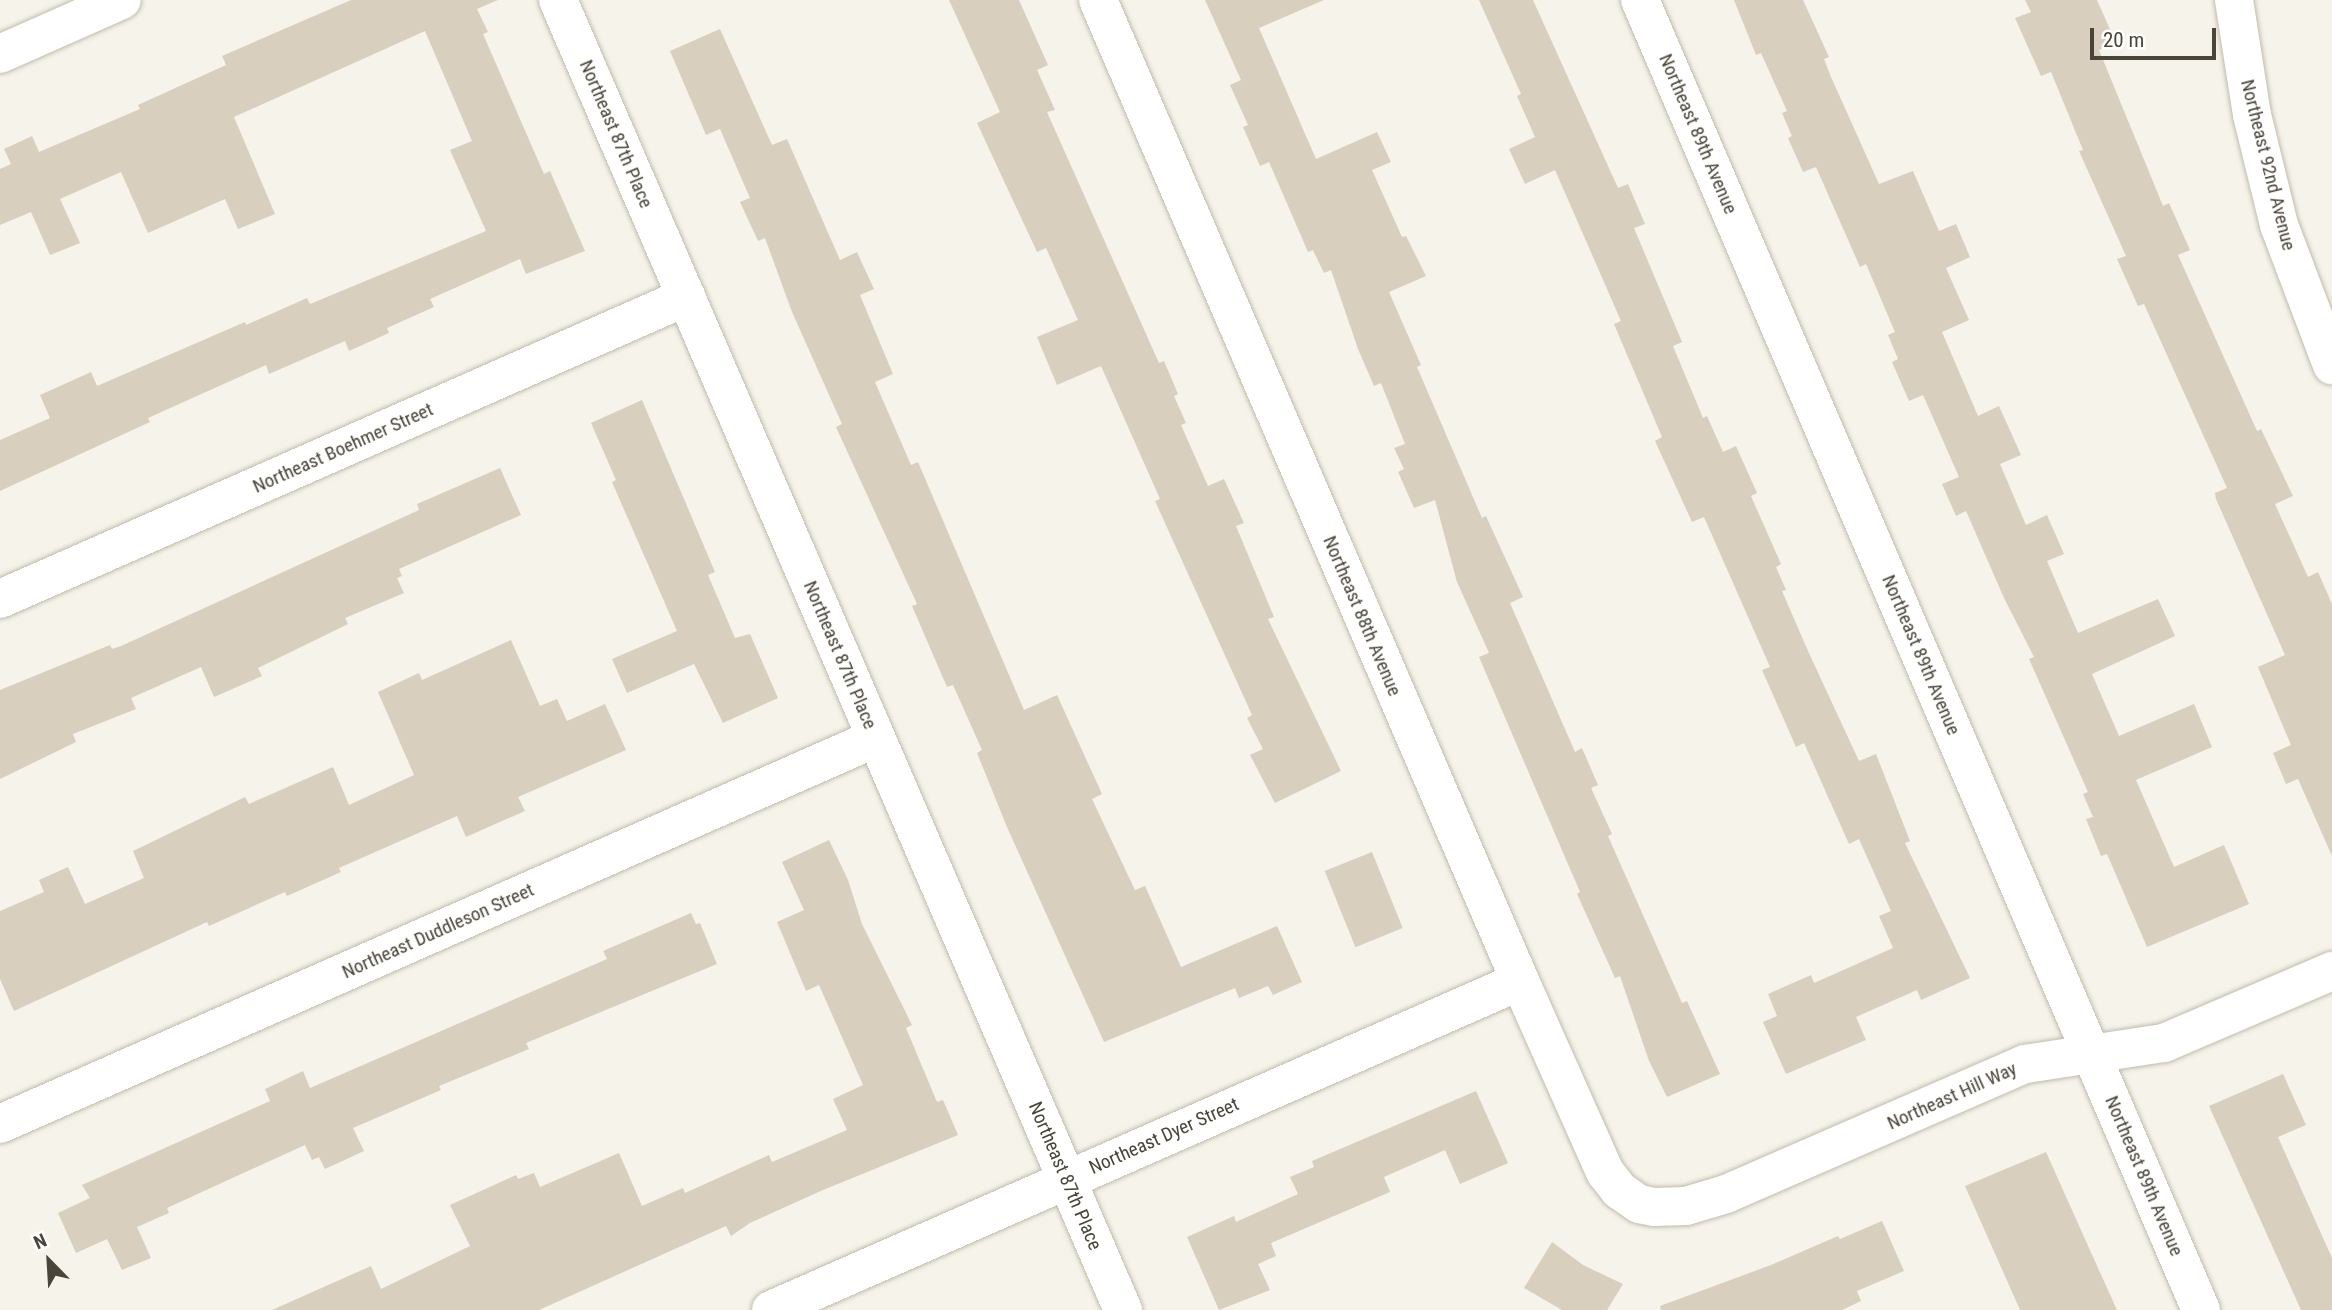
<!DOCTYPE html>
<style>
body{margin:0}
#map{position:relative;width:2332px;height:1310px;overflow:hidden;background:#f6f3ea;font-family:"Roboto Condensed",sans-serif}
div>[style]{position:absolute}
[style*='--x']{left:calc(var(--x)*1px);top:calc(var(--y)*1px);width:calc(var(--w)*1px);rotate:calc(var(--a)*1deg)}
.building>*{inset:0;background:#d8cfbf;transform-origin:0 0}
.roads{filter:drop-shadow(0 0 2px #c2bbac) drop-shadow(0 0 2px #c2bbac)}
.minor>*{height:38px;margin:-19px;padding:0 19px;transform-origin:19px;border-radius:19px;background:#fff}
.tertiary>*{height:38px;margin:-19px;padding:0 19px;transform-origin:19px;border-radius:19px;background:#fff}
span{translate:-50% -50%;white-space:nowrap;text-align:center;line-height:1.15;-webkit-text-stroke:5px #fff;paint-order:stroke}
.street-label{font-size:19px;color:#4b4438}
.north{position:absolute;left:14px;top:1226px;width:70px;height:70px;-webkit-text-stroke:5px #fff;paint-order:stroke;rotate:336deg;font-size:19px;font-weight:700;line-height:28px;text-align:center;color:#4b4438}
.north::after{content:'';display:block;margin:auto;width:24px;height:32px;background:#4b4438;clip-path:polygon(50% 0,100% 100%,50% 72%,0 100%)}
.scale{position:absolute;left:2090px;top:28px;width:126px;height:32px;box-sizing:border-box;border:4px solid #4b4438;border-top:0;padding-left:9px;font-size:21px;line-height:24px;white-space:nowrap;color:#4b4438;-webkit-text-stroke:5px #fff;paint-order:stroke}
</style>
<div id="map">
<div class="building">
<div style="clip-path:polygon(351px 0,498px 0,477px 9px,488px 32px,483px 34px,544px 174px,550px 171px,585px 251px,526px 274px,520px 259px,430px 299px,434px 307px,387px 328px,389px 333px,349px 351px,345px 341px,269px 374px,266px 365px,148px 418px,150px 422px,0 491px,0 440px,50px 418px,40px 395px,91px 372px,97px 386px,245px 322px,246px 325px,307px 298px,310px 304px,486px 231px,450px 150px,472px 141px,425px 31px,234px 117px,275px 214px,238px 229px,225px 199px,148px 233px,121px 172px,60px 199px,80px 243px,50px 255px,31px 212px,0 225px,0 169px,11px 164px,4px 149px,32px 136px,39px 152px,140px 109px,138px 105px,226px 65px,222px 56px)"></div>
<div style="clip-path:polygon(949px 0,1019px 0,1048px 65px,1037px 70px,1055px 110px,1047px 112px,1159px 363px,1164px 361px,1178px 394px,1174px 396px,1186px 423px,1181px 425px,1208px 486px,1224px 479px,1244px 523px,1236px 526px,1274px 617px,1268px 619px,1341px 771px,1275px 803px,1250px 755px,1263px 749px,1247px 718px,1252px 715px,1155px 501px,1160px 499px,1101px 366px,1057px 385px,1037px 337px,1078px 320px,1046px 248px,1037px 252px,977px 123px,1000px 112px)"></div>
<div style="clip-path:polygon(1205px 0,1324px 0,1259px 28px,1316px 159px,1377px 132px,1391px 162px,1372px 170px,1402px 237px,1406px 236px,1426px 276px,1389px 292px,1421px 365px,1417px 367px,1482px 518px,1486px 516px,1523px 597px,1510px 603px,1575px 752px,1582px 748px,1598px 785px,1591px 788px,1612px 834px,1608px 836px,1682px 1003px,1687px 1001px,1720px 1074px,1667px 1097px,1649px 1061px,1620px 976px,1615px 978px,1577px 894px,1580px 892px,1479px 657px,1489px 653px,1457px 582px,1435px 500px,1414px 508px,1398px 472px,1404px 469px,1394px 448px,1405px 444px,1381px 383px,1374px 386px,1358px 349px,1331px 270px,1324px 273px,1313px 250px,1308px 252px,1269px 162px,1260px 166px,1243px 127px,1248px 125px,1230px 85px,1241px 80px)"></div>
<div style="clip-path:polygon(1479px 0,1533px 0,1618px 188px,1628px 184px,1645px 224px,1634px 228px,1682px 342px,1673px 346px,1703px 418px,1707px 416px,1723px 452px,1736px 446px,1757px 493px,1751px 496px,1781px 564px,1776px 567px,1786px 590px,1782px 591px,1808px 651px,1859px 761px,1876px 754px,1910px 841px,1905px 843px,1970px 978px,1921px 1000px,1917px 990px,1856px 1017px,1866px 1040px,1786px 1074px,1763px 1022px,1777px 1016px,1768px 994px,1811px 975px,1814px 983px,1893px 948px,1879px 916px,1891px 911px,1859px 839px,1849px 844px,1804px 743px,1796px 747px,1762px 670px,1770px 667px,1704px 517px,1692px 522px,1655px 441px,1662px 437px,1614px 324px,1621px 321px,1555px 170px,1525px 184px,1509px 149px,1535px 137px,1517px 96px,1521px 94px)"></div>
<div style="clip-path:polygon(1734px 0,1803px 0,1829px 57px,1824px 59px,1831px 77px,1879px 184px,1913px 171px,1939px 231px,1956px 224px,1970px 257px,1946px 268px,1969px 320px,1942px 332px,1978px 416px,1999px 406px,2021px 455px,2000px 464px,2026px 525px,2047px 515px,2064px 554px,2047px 561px,2078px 633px,2158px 599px,2175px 636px,2092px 674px,2119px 736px,2194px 704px,2212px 747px,2136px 780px,2174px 867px,2224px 845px,2249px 904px,2147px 947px,2107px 854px,2101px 856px,2086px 819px,2093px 817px,2083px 794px,2088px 792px,2029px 659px,2034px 657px,2004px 598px,1966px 511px,1956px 516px,1942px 484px,1959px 477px,1923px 395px,1909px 401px,1892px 362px,1898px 359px,1888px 335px,1895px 332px,1866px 264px,1860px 267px,1816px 167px,1803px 172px,1788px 138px,1792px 136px,1782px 113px,1787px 111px,1761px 53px,1756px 55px)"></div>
<div style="clip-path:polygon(2025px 0,2097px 0,2116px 43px,2099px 50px,2163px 206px,2169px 203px,2190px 250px,2178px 255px,2257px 431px,2261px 429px,2293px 496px,2275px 504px,2308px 577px,2318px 572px,2332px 604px,2332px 856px,2298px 779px,2286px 784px,2273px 753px,2291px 745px,2258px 667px,2285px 655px,2216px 499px,2215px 493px,2227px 488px,2144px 304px,2138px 306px,2117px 259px,2126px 256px,2079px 151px,2083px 150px,2051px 72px,2041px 76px,2015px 18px,2031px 12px)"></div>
<div style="clip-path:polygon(720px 29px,772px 145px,787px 139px,840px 260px,857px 252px,874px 289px,860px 295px,893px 374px,875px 382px,911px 465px,918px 462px,1024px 710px,1057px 695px,1102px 794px,1092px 799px,1135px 890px,1145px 886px,1181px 967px,1277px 926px,1302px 982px,1273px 995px,1268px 986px,1239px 998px,1235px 988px,1104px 1042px,1007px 827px,977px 753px,982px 750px,953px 685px,947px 687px,912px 606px,917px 604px,836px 427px,842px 424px,792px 312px,765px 238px,758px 241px,740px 202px,750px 198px,720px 129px,706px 135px,670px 51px)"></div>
<div style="clip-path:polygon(642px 400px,715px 572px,708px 575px,735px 638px,750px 634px,778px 698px,723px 723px,694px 664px,627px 693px,612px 659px,677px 631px,612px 482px,616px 480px,591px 423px)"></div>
<div style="clip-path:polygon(500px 468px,521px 515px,399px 569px,402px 576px,397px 578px,404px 593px,345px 618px,348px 624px,258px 668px,262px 676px,214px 697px,201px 667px,131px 698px,136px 709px,73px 734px,76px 742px,0 779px,0 690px,110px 645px,112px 649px,121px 646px,419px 510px,417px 504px)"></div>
<div style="clip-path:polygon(511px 640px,540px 706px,557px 699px,567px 721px,605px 704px,626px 750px,518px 797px,525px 811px,466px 837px,457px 816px,339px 868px,341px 872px,287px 896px,285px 892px,209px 926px,207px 922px,14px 1011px,0 979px,0 911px,44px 892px,39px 880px,68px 867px,85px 904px,144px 878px,133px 851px,245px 797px,249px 804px,333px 767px,349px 805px,414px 775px,378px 692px,419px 673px,422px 680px)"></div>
<div style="clip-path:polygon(829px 840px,848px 880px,862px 924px,912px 1025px,906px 1028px,937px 1102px,943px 1100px,958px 1135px,823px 1190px,750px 1223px,731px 1236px,726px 1226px,539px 1310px,272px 1310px,371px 1266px,381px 1289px,470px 1246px,450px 1205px,516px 1175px,518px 1179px,534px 1173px,540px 1187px,619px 1153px,642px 1206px,683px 1188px,685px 1193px,769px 1155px,772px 1162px,847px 1130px,833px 1099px,863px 1085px,819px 985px,806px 991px,777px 922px,804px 910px,782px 862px)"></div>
<div style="left:1372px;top:852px;width:82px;height:51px;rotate:68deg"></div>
<div style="clip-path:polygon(691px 913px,696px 924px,700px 923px,717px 964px,526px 1043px,529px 1049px,439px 1086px,441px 1090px,353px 1128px,364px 1151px,325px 1169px,319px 1157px,312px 1160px,305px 1145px,167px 1208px,169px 1213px,137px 1227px,151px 1258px,122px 1270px,107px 1239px,76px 1253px,58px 1213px,90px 1198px,82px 1185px,270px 1101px,265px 1089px,303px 1071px,310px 1088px,607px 959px,603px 951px)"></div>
<div style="clip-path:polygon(2283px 1074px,2306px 1125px,2278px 1137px,2332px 1258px,2332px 1310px,2301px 1310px,2209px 1106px)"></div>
<div style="clip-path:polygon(1476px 1091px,1508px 1163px,1460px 1184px,1445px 1150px,1384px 1177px,1390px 1192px,1271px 1243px,1276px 1256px,1258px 1264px,1270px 1290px,1219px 1310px,1187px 1237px,1234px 1216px,1236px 1222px,1298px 1194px,1290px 1177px,1314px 1167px,1312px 1161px)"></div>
<div style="clip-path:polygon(2046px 1152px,2089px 1248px,2117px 1310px,2020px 1310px,1965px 1186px)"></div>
<div style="clip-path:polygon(1882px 1221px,1904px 1271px,1857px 1291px,1861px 1301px,1842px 1310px,1661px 1310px,1660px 1306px,1771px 1265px,1838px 1236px,1840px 1239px)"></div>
<div style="clip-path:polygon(1552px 1242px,1583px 1265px,1623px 1284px,1607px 1310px,1562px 1310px,1524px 1288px)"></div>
</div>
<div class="roads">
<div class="minor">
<div style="--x:558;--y:0;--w:1427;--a:66.67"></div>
<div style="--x:1098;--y:0;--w:1068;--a:66.72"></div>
<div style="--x:1520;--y:981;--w:209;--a:66"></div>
<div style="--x:1605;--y:1172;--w:23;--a:52"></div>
<div style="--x:1619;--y:1190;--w:24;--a:35"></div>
<div style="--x:1639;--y:1204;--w:16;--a:11"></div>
<div style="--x:1655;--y:1207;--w:31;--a:-2"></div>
<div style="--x:1686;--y:1206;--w:42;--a:-16.7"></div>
<div style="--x:1726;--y:1194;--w:326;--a:-23.5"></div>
<div style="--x:2025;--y:1064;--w:141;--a:-8.6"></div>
<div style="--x:2164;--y:1043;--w:183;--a:-23.2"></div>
<div style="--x:1640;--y:0;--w:1425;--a:66.82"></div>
<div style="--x:0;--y:599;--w:750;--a:-23.76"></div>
<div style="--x:0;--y:1124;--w:957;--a:-23.78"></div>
<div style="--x:771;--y:1310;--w:818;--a:-23.71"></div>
</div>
<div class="tertiary">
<div style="--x:2234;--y:0;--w:116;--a:81.1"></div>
<div style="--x:2252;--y:115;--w:113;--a:76.2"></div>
<div style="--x:2279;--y:225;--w:150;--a:69.3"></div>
<div style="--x:0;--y:54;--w:133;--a:-23.9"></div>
</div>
</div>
<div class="street-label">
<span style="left:616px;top:134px;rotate:67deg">Northeast 87th Place</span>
<span style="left:1698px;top:134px;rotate:67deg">Northeast 89th Avenue</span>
<span style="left:2268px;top:165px;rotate:76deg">Northeast 92nd Avenue</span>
<span style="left:343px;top:448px;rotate:-24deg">Northeast Boehmer Street</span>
<span style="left:1362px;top:616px;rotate:67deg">Northeast 88th Avenue</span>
<span style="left:840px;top:655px;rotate:67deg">Northeast 87th Place</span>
<span style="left:1921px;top:655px;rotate:67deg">Northeast 89th Avenue</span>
<span style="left:438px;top:931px;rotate:-24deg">Northeast Duddleson Street</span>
<span style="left:1952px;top:1096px;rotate:-24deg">Northeast Hill Way</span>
<span style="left:1164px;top:1136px;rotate:-24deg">Northeast Dyer Street</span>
<span style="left:1065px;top:1176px;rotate:67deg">Northeast 87th Place</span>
<span style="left:2144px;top:1176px;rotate:67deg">Northeast 89th Avenue</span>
</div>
<div class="north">N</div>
<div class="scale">20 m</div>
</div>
